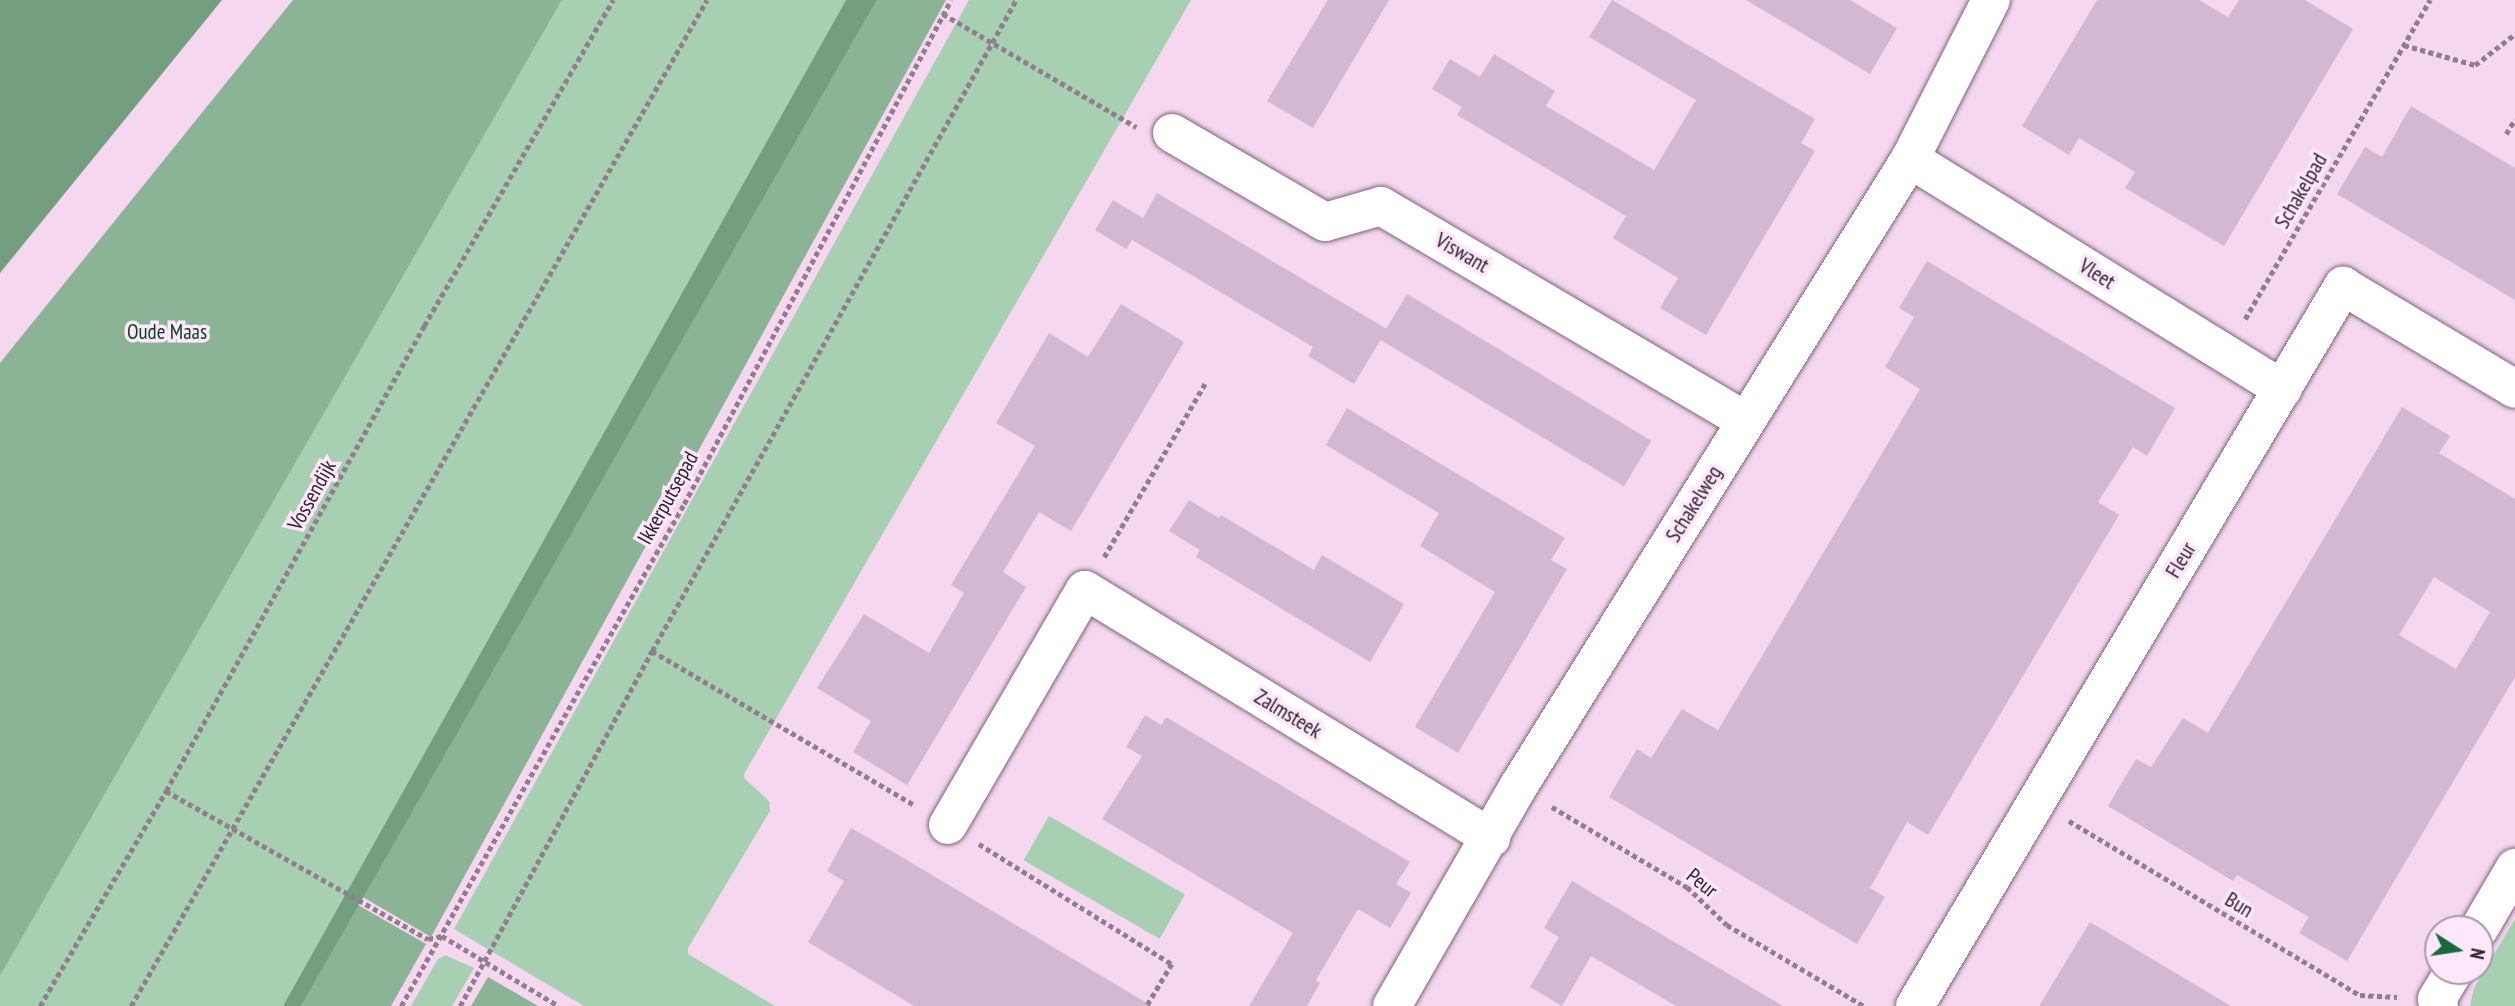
<!DOCTYPE html>
<style>
body{margin:0}
#map{position:relative;width:2515px;height:1006px;overflow:hidden;background:#f5d7f0;font-family:"PT Sans Narrow",sans-serif}
div>[style]{position:absolute}
[style*='--x']{left:calc(var(--x)*1px);top:calc(var(--y)*1px);width:calc(var(--w)*1px);rotate:calc(var(--a)*1deg)}
.green>*{inset:0;background:#a7cfb2;transform-origin:0 0}
.forest>*{inset:0;background:#8ab495}
.water>*{inset:0;background:#749e80}
.building>*{inset:0;background:#d4b7d0;transform-origin:0 0}
.path>*{height:4.5px;margin-top:-2.25px;transform-origin:0;background:repeating-linear-gradient(90deg,#927d8f 0 5px,transparent 0 8.5px)}
.roads{filter:drop-shadow(0 0 2px #7f657b) drop-shadow(0 0 2px #7f657b)}
.minor>*{height:38px;margin:-19px;padding:0 19px;transform-origin:19px;border-radius:19px;background:#fff}
span{translate:-50% -50%;white-space:nowrap;text-align:center;line-height:1.15;-webkit-text-stroke:7px #fee6fb;paint-order:stroke}
.street-label{font-size:21px;color:#2e232d}
.park-label{font-size:21px;color:#0e4123}
.north{position:absolute;left:2424px;top:915px;width:70px;height:70px;box-sizing:border-box;background:#fee6fb;border:2px solid #ab98a9;border-radius:50%;rotate:102deg;font-size:19px;font-weight:700;line-height:28px;text-align:center;color:#2e232d}
.north::after{content:'';display:block;margin:auto;width:24px;height:32px;background:#176a3a;clip-path:polygon(50% 0,100% 100%,50% 72%,0 100%)}
</style>
<div id="map">
<div class="green">
<div style="clip-path:polygon(562px 0,846px 0,283px 1006px,0 1006px,0 976px)"></div>
<div style="clip-path:polygon(969px 0,1191px 0,744px 774px,744px 778px,769px 801px,770px 811px,688px 948px,688px 954px,775px 1006px,584px 1006px,454px 929px)"></div>
<div style="left:1049px;top:816px;width:157px;height:51px;rotate:30deg"></div>
<div style="clip-path:polygon(2515px 919px,2515px 1006px,2470px 1006px,2474px 988px)"></div>
<div style="clip-path:polygon(445px 955px,474px 968px,452px 1006px,411px 1006px,438px 959px)"></div>
</div>
<div class="forest">
<div style="clip-path:polygon(293px 0,562px 0,0 976px,0 363px)"></div>
<div style="clip-path:polygon(877px 0,946px 0,431px 937px,363px 897px)"></div>
<div style="clip-path:polygon(358px 905px,426px 944px,391px 1006px,301px 1006px)"></div>
<div style="clip-path:polygon(488px 977px,538px 1006px,471px 1006px)"></div>
</div>
<div class="water">
<div style="clip-path:polygon(0 0,222px 0,0 273px)"></div>
<div style="clip-path:polygon(846px 0,877px 0,301px 1006px,283px 1006px)"></div>
</div>
<div class="building">
<div style="clip-path:polygon(1328px 0,1389px 0,1313px 128px,1267px 101px)"></div>
<div style="clip-path:polygon(1612px 0,1815px 119px,1801px 143px,1815px 151px,1706px 335px,1660px 308px,1678px 278px,1613px 238px,1626px 216px,1457px 115px,1462px 107px,1432px 89px,1450px 59px,1480px 77px,1494px 54px,1555px 91px,1546px 106px,1654px 170px,1696px 100px,1589px 37px)"></div>
<div style="clip-path:polygon(1746px 0,1850px 0,1897px 28px,1870px 74px)"></div>
<div style="clip-path:polygon(2097px 0,2199px 0,2228px 17px,2239px 0,2305px 0,2353px 29px,2224px 246px,2125px 188px,2135px 172px,2079px 138px,2069px 155px,2022px 126px)"></div>
<div style="clip-path:polygon(2411px 106px,2515px 168px,2515px 300px,2337px 194px,2365px 147px,2382px 157px)"></div>
<div style="clip-path:polygon(1157px 193px,1387px 329px,1354px 384px,1308px 356px,1313px 347px,1161px 257px,1132px 240px,1126px 249px,1095px 230px,1113px 200px,1143px 218px)"></div>
<div style="clip-path:polygon(1927px 261px,2175px 408px,2147px 456px,2133px 447px,2098px 502px,2119px 515px,1928px 835px,1907px 822px,1870px 888px,1885px 897px,1857px 944px,1609px 797px,1637px 749px,1651px 758px,1682px 709px,1718px 730px,1838px 528px,1920px 389px,1885px 367px,1914px 317px,1899px 308px)"></div>
<div style="left:1407px;top:294px;width:285px;height:53px;rotate:31deg"></div>
<div style="clip-path:polygon(1121px 304px,1184px 342px,1071px 531px,1039px 512px,1003px 572px,1026px 587px,907px 785px,853px 752px,871px 721px,817px 688px,864px 614px,929px 653px,964px 593px,951px 585px,1035px 446px,996px 423px,1049px 333px,1088px 357px)"></div>
<div style="clip-path:polygon(evenodd,2402px 407px,2450px 436px,2439px 453px,2515px 499px,2515px 677px,2347px 961px,2299px 933px,2309px 917px,2237px 875px,2233px 881px,2108px 806px,2136px 759px,2151px 767px,2183px 718px,2208px 733px,2402px 407px,2434px 577px,2490px 612px,2456px 669px,2399px 635px,2434px 577px)"></div>
<div style="clip-path:polygon(1347px 408px,1565px 538px,1551px 560px,1567px 569px,1458px 753px,1415px 727px,1495px 592px,1420px 546px,1439px 513px,1326px 445px)"></div>
<div style="clip-path:polygon(1189px 500px,1219px 518px,1221px 515px,1314px 570px,1322px 555px,1404px 604px,1370px 662px,1196px 557px,1200px 550px,1169px 531px)"></div>
<div style="clip-path:polygon(1145px 715px,1161px 725px,1166px 717px,1410px 862px,1396px 884px,1411px 893px,1390px 928px,1358px 909px,1316px 980px,1320px 983px,1307px 1006px,1249px 1006px,1293px 933px,1102px 819px,1142px 756px,1126px 747px)"></div>
<div style="clip-path:polygon(851px 828px,895px 853px,1152px 1006px,914px 1006px,808px 942px,844px 881px,827px 871px)"></div>
<div style="clip-path:polygon(1572px 881px,1632px 917px,1783px 1006px,1676px 1006px,1591px 956px,1562px 1006px,1530px 987px,1559px 937px,1544px 928px)"></div>
<div style="clip-path:polygon(2090px 922px,2231px 1006px,2039px 1006px)"></div>
</div>
<div class="path">
<div style="--x:943;--y:14;--w:224;--a:30.3"></div>
<div style="--x:2404;--y:45;--w:74;--a:15.7"></div>
<div style="--x:2475;--y:65;--w:51;--a:-37.8"></div>
<div style="--x:2506;--y:134;--w:17;--a:-59"></div>
<div style="--x:2245;--y:319;--w:369;--a:-59.9"></div>
<div style="--x:1104;--y:557;--w:203;--a:-59.8"></div>
<div style="--x:652;--y:651;--w:305;--a:30.4"></div>
<div style="--x:166;--y:791;--w:301;--a:29.5"></div>
<div style="--x:428;--y:939;--w:14;--a:-12"></div>
<div style="--x:442;--y:936;--w:136;--a:30.9"></div>
<div style="--x:1552;--y:807;--w:157;--a:30.7"></div>
<div style="--x:1687;--y:887;--w:55;--a:43.5"></div>
<div style="--x:1727;--y:925;--w:159;--a:30.6"></div>
<div style="--x:2069;--y:821;--w:339;--a:30.9"></div>
<div style="--x:2360;--y:995;--w:37;--a:3"></div>
<div style="--x:979;--y:844;--w:227;--a:31.9"></div>
<div style="--x:1172;--y:964;--w:49;--a:120.8"></div>
<div style="--x:40;--y:1006;--w:249;--a:-59.6"></div>
<div style="--x:166;--y:791;--w:532;--a:-60.98"></div>
<div style="--x:424;--y:326;--w:377;--a:-59.9"></div>
<div style="--x:131;--y:1006;--w:1159;--a:-60.21"></div>
<div style="--x:401;--y:1006;--w:576;--a:-60.59"></div>
<div style="--x:684;--y:504;--w:570;--a:-62.09"></div>
<div style="--x:460;--y:1006;--w:404;--a:-61.6"></div>
<div style="--x:652;--y:651;--w:746;--a:-60.79"></div>
</div>
<div class="roads">
<div class="minor">
<div style="--x:1172;--y:133;--w:177;--a:30.2"></div>
<div style="--x:1325;--y:222;--w:58;--a:-15.9"></div>
<div style="--x:1381;--y:206;--w:422;--a:30.5"></div>
<div style="--x:1910;--y:159;--w:438;--a:31.7"></div>
<div style="--x:948;--y:825;--w:272;--a:-59.8"></div>
<div style="--x:1085;--y:590;--w:476;--a:31.4"></div>
<div style="--x:2479;--y:929;--w:71;--a:-59.5"></div>
<div style="--x:1392;--y:1006;--w:253;--a:-60.1"></div>
<div style="--x:1518;--y:787;--w:740;--a:-58.03"></div>
<div style="--x:1910;--y:159;--w:178;--a:-63"></div>
<div style="--x:1915;--y:1006;--w:838;--a:-59.27"></div>
<div style="--x:2343;--y:286;--w:200;--a:30.9"></div>
<div style="--x:2439;--y:1006;--w:7;--a:-106"></div>
<div style="--x:2437;--y:999;--w:33;--a:-59"></div>
</div>
</div>
<div class="street-label">
<span style="left:2301px;top:191px;rotate:-60deg">Schakelpad</span>
<span style="left:1462px;top:253px;rotate:30deg">Viswant</span>
<span style="left:2097px;top:274px;rotate:32deg">Vleet</span>
<span style="left:312px;top:495px;rotate:-61deg">Vossendijk</span>
<span style="left:668px;top:498px;rotate:-61deg">Ikkerputsepad</span>
<span style="left:1694px;top:504px;rotate:-58deg">Schakelweg</span>
<span style="left:2181px;top:560px;rotate:-59deg">Fleur</span>
<span style="left:1288px;top:714px;rotate:31deg">Zalmsteek</span>
<span style="left:1702px;top:883px;rotate:39deg">Peur</span>
<span style="left:2239px;top:905px;rotate:31deg">Bun</span>
</div>
<div class="park-label">
<span style="left:167px;top:332px">Oude Maas</span>
</div>
<div class="north">N</div>
</div>
